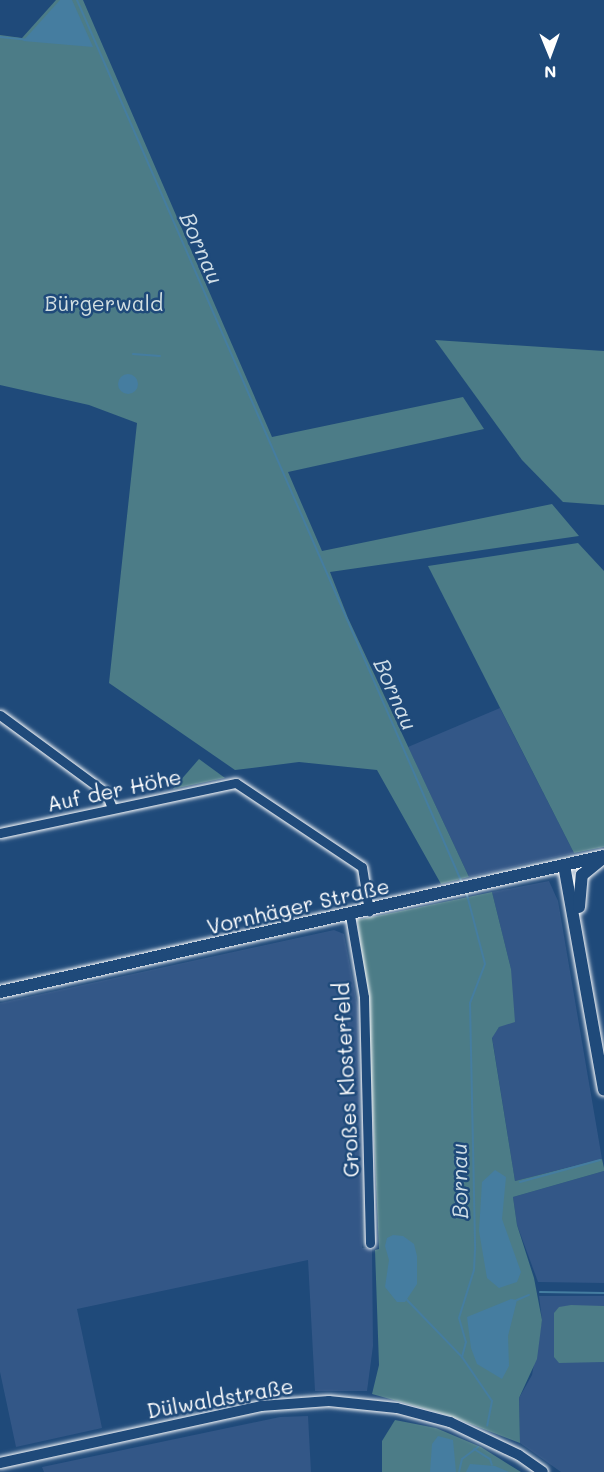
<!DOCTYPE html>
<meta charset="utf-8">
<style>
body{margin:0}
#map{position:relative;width:604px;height:1472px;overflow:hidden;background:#1f4a7a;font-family:Mali,sans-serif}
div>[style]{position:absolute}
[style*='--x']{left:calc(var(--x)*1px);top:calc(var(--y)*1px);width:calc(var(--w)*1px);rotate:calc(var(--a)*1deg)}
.built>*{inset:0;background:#335787}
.green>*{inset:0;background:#4c7c87}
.water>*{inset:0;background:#457da0}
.round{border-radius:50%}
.stream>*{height:2px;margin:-1px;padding:0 1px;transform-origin:1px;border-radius:1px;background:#457da0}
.roads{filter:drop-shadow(0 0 2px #fff) drop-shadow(0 0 2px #fff)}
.minor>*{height:9px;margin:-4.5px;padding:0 4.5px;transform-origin:4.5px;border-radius:4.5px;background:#1f4a7a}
.tertiary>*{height:10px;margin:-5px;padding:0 5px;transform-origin:5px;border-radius:5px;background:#1f4a7a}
.secondary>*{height:12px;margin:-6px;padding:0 6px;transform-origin:6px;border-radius:6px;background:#1f4a7a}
span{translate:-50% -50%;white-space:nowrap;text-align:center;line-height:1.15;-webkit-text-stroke:5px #1f4a7a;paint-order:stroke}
.park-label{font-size:21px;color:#d2dee1}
.street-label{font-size:21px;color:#fff}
.water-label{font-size:22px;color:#d0dee7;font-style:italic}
.north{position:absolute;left:520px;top:24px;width:60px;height:60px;-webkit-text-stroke:4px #1f4a7a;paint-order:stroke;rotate:179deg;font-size:16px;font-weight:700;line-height:24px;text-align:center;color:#fff}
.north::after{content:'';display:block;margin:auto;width:21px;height:27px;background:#fff;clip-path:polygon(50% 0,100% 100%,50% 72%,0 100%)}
</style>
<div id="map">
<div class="built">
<div style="clip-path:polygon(500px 708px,574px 853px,469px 877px,408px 747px)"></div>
<div style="clip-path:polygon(549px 881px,558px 901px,602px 1159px,515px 1181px,492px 1037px,499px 1027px,511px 969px,492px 892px)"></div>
<div style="clip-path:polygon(334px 930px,344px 934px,358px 1008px,362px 1248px,372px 1248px,373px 1346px,367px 1391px,315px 1391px,308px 1260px,77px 1309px,102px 1428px,16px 1447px,0 1372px,0 1003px)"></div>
<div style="clip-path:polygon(604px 1171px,604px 1283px,538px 1282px,517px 1225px,513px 1197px)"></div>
<div style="clip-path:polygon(539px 1296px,604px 1296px,604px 1472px,561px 1472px,520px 1443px,519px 1398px,532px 1375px,542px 1320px)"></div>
<div style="clip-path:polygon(308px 1416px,311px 1472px,44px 1472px,42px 1467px,280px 1417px)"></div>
</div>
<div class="green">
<div style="clip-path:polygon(56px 0,83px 0,272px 437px,463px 397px,484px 429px,288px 472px,322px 551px,552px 504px,579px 536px,330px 572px,348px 618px,469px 877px,441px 884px,377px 770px,299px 762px,235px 770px,109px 683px,137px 423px,89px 405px,0 385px,0 35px,22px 38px)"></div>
<div style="clip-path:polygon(435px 340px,604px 351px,604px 505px,563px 502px,522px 460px)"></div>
<div style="clip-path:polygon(578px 543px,604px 571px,604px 847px,574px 853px,428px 566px)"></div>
<div style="clip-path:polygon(199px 759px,225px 778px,173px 789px)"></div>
<div style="clip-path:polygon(492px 892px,511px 969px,515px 1022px,499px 1027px,492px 1038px,515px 1181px,602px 1159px,604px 1168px,604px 1171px,513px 1197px,517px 1225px,534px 1278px,542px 1320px,537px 1359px,519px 1398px,520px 1443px,447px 1415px,372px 1394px,379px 1365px,375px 1250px,379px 1249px,367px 990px,357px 920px)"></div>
<div style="clip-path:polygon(571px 1305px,604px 1306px,604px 1362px,559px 1363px,554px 1357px,554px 1313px,559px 1307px)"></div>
<div style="clip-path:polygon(395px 1420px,436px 1428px,481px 1447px,521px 1472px,382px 1472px,382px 1441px)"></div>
</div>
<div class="water">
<div style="clip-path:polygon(60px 0,72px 0,93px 47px,23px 41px)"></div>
<div class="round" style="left:118px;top:374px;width:20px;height:20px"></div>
<div style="clip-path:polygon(495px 1170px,506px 1177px,502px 1219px,521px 1272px,517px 1282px,499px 1288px,487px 1278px,479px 1231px,482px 1182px)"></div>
<div style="clip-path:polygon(393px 1235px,403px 1236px,414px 1244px,417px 1256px,417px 1284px,405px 1302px,397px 1302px,385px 1287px,389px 1260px,385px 1246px,387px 1238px)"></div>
<div style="clip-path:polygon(511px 1299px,517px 1300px,508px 1336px,509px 1366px,502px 1379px,477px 1364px,471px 1348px,467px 1317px)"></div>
<div style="clip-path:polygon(438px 1436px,453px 1440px,456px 1472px,430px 1472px,432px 1444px)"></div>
<div style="clip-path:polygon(470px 1464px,495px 1466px,509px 1472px,466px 1472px)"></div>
</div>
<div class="stream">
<div style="--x:77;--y:0;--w:963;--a:66.44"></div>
<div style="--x:0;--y:37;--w:27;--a:6"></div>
<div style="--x:133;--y:354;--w:27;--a:4"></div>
<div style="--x:466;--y:891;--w:75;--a:75.4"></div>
<div style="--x:485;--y:964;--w:42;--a:111"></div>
<div style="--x:470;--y:1003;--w:247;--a:88.8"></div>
<div style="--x:475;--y:1250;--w:20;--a:93"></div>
<div style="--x:474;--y:1270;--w:50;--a:107.4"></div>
<div style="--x:459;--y:1318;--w:25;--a:74"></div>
<div style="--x:466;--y:1342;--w:16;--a:105"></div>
<div style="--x:462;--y:1357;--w:53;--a:55.7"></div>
<div style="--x:492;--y:1401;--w:25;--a:101"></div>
<div style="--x:520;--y:1182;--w:83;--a:-15.4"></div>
<div style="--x:540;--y:1292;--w:64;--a:0.9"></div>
<div style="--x:407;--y:1300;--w:78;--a:46"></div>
<div style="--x:517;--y:1300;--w:13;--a:-23"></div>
<div style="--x:474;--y:1449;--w:19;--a:32"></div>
<div style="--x:490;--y:1459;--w:6;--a:72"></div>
<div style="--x:459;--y:1472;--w:13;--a:-77"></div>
<div style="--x:462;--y:1459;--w:20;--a:-37"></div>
</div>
<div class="roads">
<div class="minor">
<div style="--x:0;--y:715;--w:132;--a:36.3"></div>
<div style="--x:106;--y:793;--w:16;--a:68"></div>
<div style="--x:0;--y:833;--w:241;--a:-12"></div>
<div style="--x:236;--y:783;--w:151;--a:33.7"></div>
<div style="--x:362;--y:867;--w:45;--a:81"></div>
<div style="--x:350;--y:915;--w:83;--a:80.3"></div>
<div style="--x:364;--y:997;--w:246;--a:88.6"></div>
</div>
<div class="tertiary">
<div style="--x:0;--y:1463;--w:267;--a:-12.3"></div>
<div style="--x:261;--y:1406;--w:68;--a:-4.2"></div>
<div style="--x:329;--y:1401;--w:68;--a:5.9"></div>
<div style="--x:397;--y:1408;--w:55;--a:14.8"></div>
<div style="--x:450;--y:1422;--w:76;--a:25.6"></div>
<div style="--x:519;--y:1455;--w:29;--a:35"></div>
</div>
<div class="secondary">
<div style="--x:564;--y:865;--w:228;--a:79.9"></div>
<div style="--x:579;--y:907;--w:32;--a:-85"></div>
<div style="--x:582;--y:875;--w:26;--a:-39"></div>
<div style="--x:0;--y:992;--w:619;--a:-12.69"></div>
</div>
</div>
<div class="park-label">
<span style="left:104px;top:303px">Bürgerwald</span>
</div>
<div class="street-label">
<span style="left:114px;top:790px;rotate:-12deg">Auf der Höhe</span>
<span style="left:298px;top:906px;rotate:-13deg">Vornhäger Straße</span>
<span style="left:346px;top:1080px;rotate:-93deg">Großes Klosterfeld</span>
<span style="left:220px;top:1398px;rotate:-10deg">Dülwaldstraße</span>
</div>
<div class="water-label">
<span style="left:202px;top:248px;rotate:66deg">Bornau</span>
<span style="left:396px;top:694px;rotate:66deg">Bornau</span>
<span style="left:459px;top:1181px;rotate:-91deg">Bornau</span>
</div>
<div class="north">N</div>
</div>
